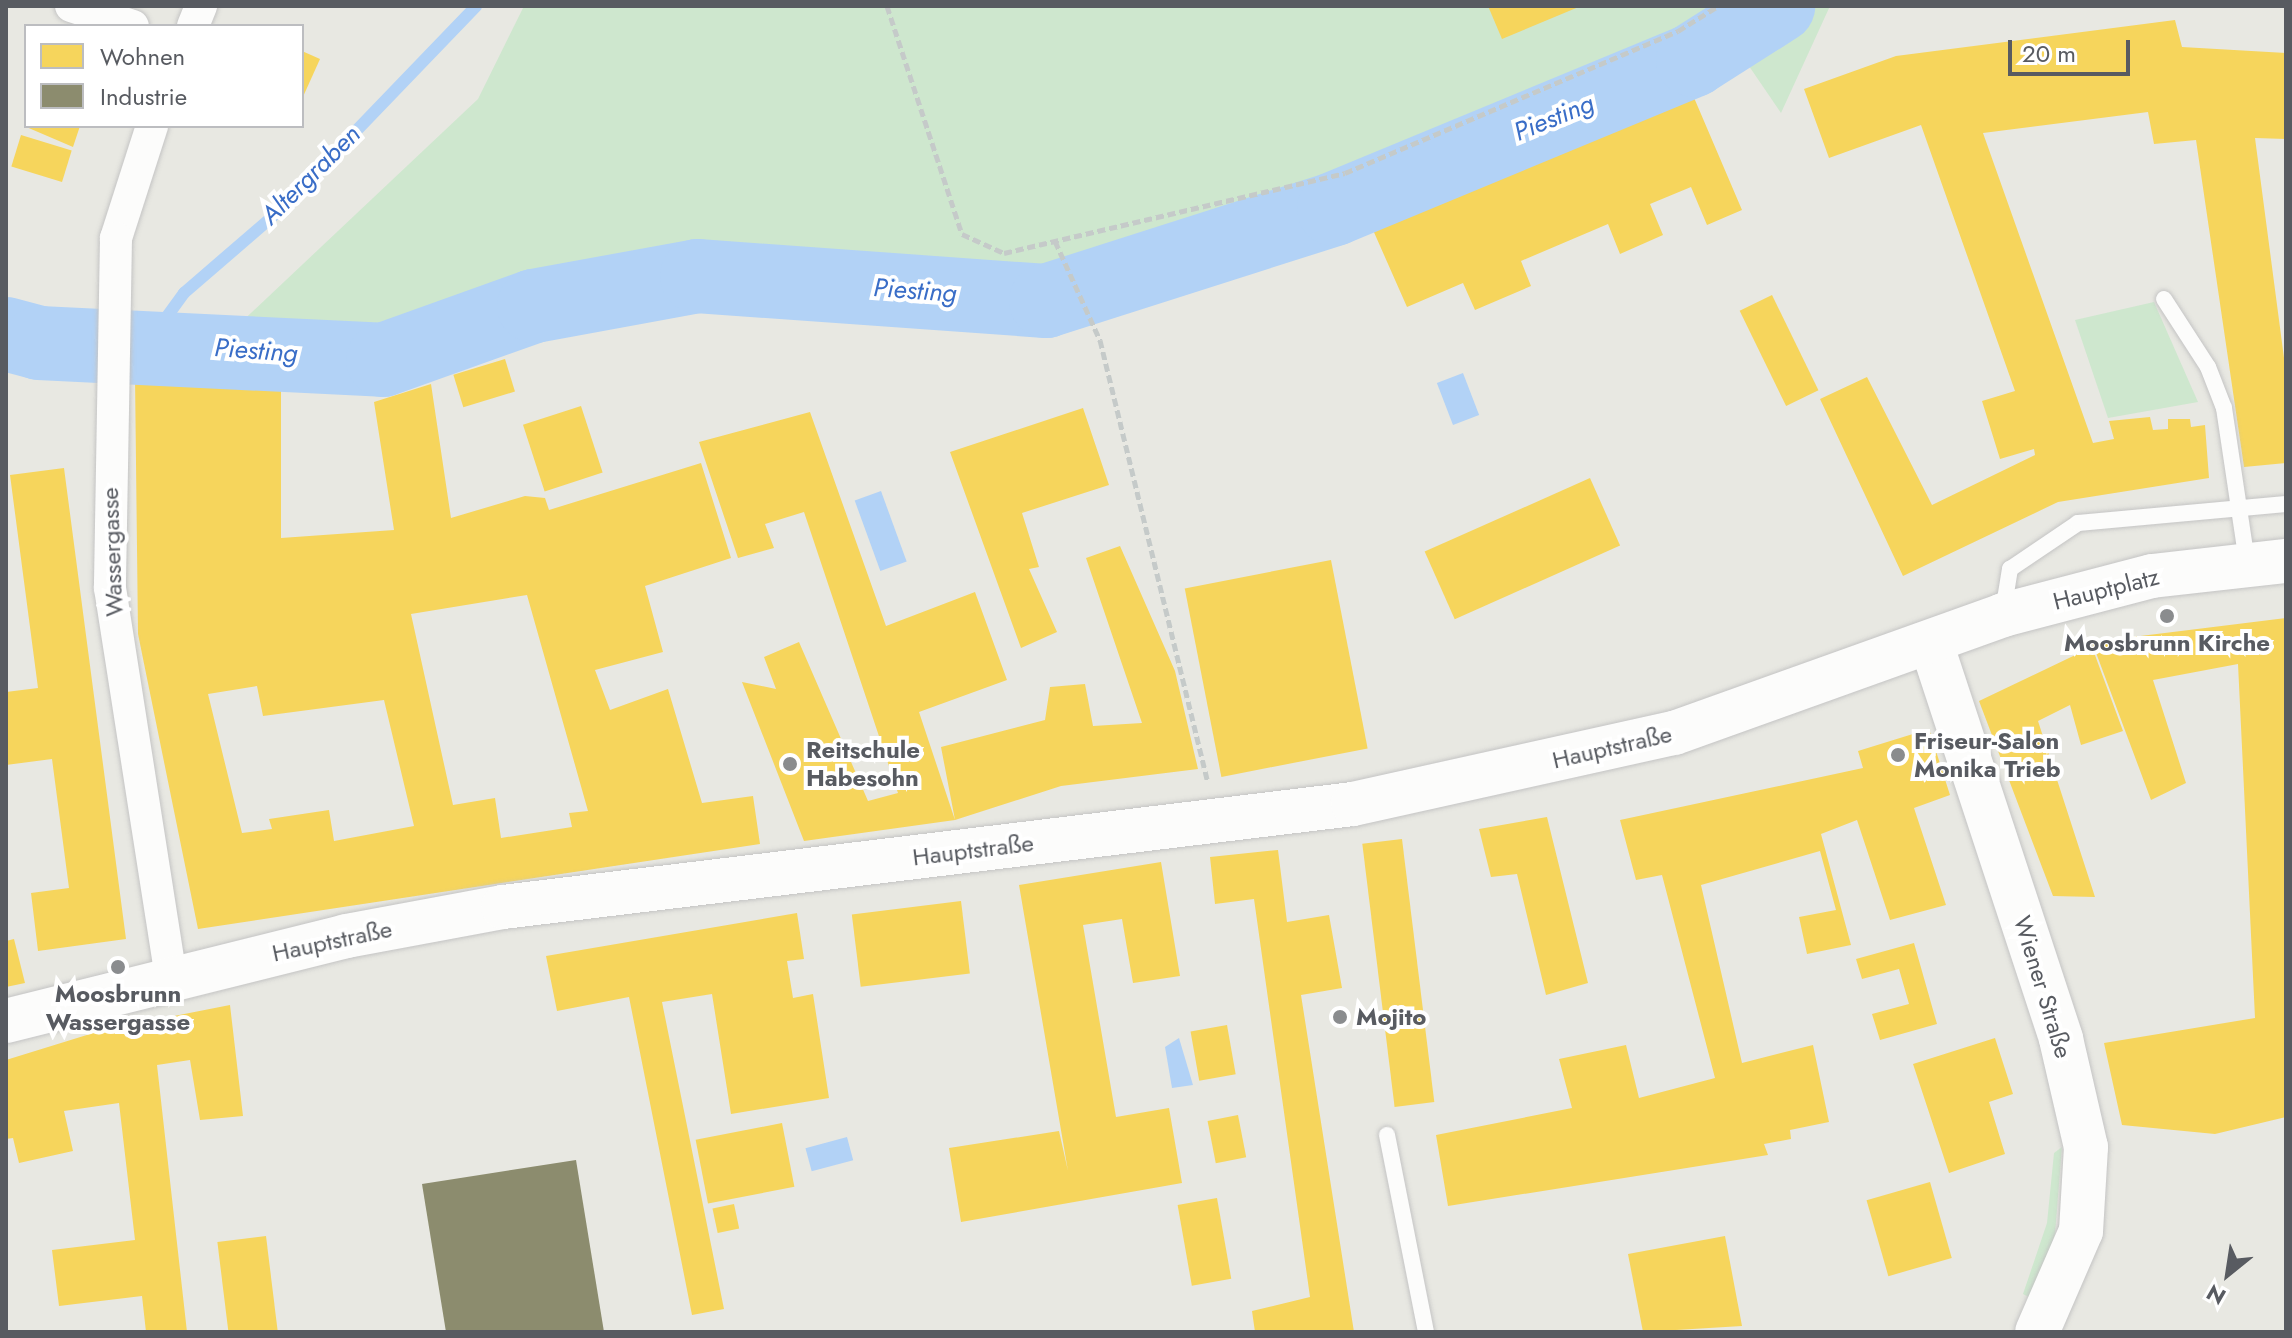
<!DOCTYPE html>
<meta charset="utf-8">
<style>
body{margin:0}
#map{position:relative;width:2292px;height:1338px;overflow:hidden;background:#e8e8e2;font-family:Jost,sans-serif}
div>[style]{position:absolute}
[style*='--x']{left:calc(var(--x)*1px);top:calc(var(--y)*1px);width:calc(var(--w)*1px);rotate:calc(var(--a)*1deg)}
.green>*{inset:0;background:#cee7ce}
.water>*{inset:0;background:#b2d2f6;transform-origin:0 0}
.homes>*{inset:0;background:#f6d55c;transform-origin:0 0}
.industry>*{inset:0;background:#8c8c6e}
.stream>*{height:12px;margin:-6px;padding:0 6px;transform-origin:6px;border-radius:6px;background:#b2d2f6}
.river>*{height:74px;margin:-37px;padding:0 37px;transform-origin:37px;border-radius:37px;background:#b2d2f6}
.path>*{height:5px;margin-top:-2.5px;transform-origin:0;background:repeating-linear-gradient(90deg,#c5cac9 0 8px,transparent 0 12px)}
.roads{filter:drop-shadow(0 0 2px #c4c4c4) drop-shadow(0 0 2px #c4c4c4)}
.service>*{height:16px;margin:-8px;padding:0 8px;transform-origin:8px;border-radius:8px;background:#fcfcfb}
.minor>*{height:32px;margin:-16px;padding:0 16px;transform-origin:16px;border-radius:16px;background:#fcfcfb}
.secondary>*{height:44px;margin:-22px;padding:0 22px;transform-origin:22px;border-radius:22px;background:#fcfcfb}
.dots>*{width:22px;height:22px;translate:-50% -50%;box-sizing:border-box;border:4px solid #fff;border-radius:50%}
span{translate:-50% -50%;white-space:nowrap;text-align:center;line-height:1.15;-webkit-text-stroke:8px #fff;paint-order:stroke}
.street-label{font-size:24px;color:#585b61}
.poi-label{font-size:24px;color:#585b61;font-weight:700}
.left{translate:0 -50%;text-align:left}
.water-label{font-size:26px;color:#396dc7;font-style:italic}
.frame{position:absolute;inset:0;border:8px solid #585b61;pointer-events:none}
.legend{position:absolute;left:24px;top:24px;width:280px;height:104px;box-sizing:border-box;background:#fff;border:2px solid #bcbdc0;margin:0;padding:10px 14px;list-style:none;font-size:24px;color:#585b61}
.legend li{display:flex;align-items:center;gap:16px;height:40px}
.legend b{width:40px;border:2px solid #bcbdc0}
.north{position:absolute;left:2188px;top:1234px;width:80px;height:80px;-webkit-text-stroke:6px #fff;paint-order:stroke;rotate:210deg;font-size:22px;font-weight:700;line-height:32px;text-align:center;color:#585b61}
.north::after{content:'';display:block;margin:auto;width:28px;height:36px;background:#585b61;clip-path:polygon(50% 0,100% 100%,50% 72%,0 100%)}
.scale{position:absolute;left:2008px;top:40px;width:122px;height:36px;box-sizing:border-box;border:4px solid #585b61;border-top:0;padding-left:10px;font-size:24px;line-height:28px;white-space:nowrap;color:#585b61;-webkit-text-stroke:6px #fff;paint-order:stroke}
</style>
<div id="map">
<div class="green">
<div style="clip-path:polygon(524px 6px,1830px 6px,1781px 113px,1738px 50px,1680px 76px,1671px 44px,1368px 175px,1307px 194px,1309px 208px,1047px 279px,675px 255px,369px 338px,233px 330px,478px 99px)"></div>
<div style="clip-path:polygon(2154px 302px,2198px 402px,2108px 418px,2075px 320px)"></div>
<div style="clip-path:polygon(2062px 1147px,2055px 1234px,2034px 1300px,2023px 1294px,2047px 1223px,2054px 1153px)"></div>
</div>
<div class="water">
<div style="left:1463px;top:373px;width:45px;height:28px;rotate:69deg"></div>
<div style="left:881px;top:491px;width:75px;height:28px;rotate:70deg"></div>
<div style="clip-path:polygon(1179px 1038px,1193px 1085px,1172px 1088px,1165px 1047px)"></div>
<div style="left:847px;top:1137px;width:24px;height:43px;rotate:75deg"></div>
</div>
<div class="homes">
<div style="clip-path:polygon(1488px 6px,1581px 6px,1502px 39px)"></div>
<div style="clip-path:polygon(2175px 20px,2182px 47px,2286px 53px,2286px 139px,2255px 138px,2286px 373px,2286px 463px,2244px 467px,2196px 140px,2154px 144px,2148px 112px,1983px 133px,2093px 443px,2114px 439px,2109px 421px,2150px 417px,2153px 430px,2168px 429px,2168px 419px,2190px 419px,2191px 427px,2205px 425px,2209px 478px,2058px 502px,1903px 576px,1820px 399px,1867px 377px,1932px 505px,2035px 455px,2034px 449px,2000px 459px,1982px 401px,2015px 391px,1921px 125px,1829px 158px,1804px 89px,1896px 56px)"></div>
<div style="clip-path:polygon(302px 51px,320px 59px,302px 99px)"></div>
<div style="clip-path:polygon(1692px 93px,1742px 210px,1707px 225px,1691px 187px,1650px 204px,1663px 235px,1620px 254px,1608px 224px,1521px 261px,1531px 286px,1475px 310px,1463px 283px,1407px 307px,1373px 230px)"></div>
<div style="clip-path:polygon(24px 126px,80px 126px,73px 147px)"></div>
<div style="left:21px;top:135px;width:53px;height:33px;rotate:17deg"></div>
<div style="left:1772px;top:295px;width:106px;height:36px;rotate:64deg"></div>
<div style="left:505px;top:359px;width:34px;height:54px;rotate:73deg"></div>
<div style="clip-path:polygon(evenodd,135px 376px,281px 378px,281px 538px,394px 530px,374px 402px,431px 384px,451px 518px,525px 496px,545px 498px,549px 510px,701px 463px,731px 558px,645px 586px,663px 652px,595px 670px,610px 710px,668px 689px,702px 803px,753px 796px,760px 844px,198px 929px,138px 634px,135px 376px,527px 595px,588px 811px,569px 813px,572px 827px,501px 838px,495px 798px,453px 805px,411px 614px,527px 595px,135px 376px,257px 686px,263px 716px,384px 700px,414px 826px,334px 841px,329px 810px,269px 819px,272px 829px,242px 833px,208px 694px,257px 686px)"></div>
<div style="left:581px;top:406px;width:70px;height:61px;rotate:72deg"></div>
<div style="clip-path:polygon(1083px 408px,1109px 485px,1022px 513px,1039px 567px,1029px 569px,1057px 632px,1021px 648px,950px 452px)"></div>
<div style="clip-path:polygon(810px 412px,886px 626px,975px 592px,1007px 680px,919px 712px,955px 820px,941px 747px,1045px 720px,1050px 687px,1085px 684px,1093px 726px,1142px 723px,1086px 558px,1120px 546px,1175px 671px,1198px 769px,1061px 786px,955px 820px,804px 841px,742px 682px,776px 689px,764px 657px,799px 642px,868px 801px,898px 793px,804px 512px,765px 524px,774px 548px,738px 558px,699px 442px)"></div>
<div style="clip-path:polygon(64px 468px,126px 939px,38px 951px,31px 893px,69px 888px,52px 759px,6px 765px,6px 692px,38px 688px,10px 475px)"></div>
<div style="left:1590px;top:478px;width:74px;height:181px;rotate:66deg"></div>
<div style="left:1331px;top:560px;width:192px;height:149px;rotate:79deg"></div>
<div style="clip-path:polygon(2286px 618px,2286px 1117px,2215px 1134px,2122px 1125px,2104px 1043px,2255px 1018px,2238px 664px,2153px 680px,2186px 783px,2151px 800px,2092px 642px)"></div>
<div style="clip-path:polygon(2092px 647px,2123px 731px,2081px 745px,2070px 705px,2038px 721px,2095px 897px,2053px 896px,1979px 701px)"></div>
<div style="clip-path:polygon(1929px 729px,1950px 795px,1914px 808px,1946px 905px,1890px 920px,1857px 820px,1821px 834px,1851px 945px,1807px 954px,1799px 917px,1836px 910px,1820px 851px,1701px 885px,1742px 1063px,1813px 1045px,1829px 1122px,1790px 1130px,1791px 1139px,1764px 1144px,1768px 1155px,1448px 1206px,1436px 1135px,1572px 1108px,1559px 1059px,1626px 1045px,1639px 1098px,1715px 1078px,1662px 875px,1636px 880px,1620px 820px,1863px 768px,1858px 751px)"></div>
<div style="clip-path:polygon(1547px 817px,1588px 983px,1546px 995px,1517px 874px,1491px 877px,1479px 829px)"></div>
<div style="left:1402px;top:839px;width:265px;height:40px;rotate:83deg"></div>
<div style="clip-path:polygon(1278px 850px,1287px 922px,1329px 915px,1342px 988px,1301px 995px,1354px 1332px,1255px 1332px,1252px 1311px,1310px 1297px,1254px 899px,1215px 904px,1210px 857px)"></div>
<div style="clip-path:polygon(1161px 862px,1180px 976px,1133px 983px,1122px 919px,1083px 925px,1116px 1117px,1169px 1108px,1182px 1183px,961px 1222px,949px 1148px,1059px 1131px,1068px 1171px,1019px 885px)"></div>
<div style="left:961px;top:901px;width:73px;height:110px;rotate:83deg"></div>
<div style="clip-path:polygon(797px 913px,804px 959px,787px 961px,793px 998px,813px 994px,829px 1098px,731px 1114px,712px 994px,662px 1002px,724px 1309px,692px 1315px,629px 997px,557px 1011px,546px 956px)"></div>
<div style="clip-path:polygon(14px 939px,25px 983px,6px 987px,6px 941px)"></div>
<div style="clip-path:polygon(1914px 943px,1937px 1024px,1880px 1040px,1872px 1014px,1909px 1004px,1899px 969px,1862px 979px,1856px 959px)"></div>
<div style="clip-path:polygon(230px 1005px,243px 1116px,200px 1120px,190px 1060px,157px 1065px,187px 1332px,146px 1332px,142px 1296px,59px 1306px,52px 1250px,135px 1240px,119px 1103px,64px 1111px,73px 1151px,19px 1163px,13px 1138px,6px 1139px,6px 1060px,103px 1030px)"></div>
<div style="left:1227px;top:1025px;width:50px;height:37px;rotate:80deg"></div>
<div style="clip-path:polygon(1995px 1038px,2013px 1094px,1989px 1102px,2005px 1154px,1949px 1173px,1913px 1064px)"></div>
<div style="left:1238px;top:1115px;width:43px;height:31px;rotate:79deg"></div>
<div style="left:782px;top:1123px;width:65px;height:88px;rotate:79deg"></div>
<div style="left:1930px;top:1182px;width:79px;height:66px;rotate:74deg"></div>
<div style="left:1217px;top:1198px;width:82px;height:40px;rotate:80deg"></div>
<div style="left:734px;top:1204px;width:25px;height:22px;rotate:78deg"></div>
<div style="left:266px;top:1236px;width:97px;height:49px;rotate:83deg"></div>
<div style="clip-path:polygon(1725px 1236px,1742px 1326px,1643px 1332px,1628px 1254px)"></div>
</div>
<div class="industry">
<div style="clip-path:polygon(576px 1160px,604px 1332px,446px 1332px,422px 1184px)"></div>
</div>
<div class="stream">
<div style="--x:147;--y:344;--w:63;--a:-54"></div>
<div style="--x:184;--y:293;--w:125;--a:-40.8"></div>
<div style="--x:279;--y:211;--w:284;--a:-46.1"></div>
</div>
<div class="river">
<div style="--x:6;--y:334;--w:34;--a:15"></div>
<div style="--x:39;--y:343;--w:344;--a:2.8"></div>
<div style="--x:383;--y:360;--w:160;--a:-19.7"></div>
<div style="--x:534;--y:306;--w:166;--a:-10.4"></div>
<div style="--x:697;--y:276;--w:350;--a:4.1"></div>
<div style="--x:1046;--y:301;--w:302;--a:-17.7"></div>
<div style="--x:1334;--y:209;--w:389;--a:-22.5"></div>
<div style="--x:1693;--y:60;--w:101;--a:-32.4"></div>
</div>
<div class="path">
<div style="--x:887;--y:6;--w:240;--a:71.8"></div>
<div style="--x:962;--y:234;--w:46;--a:24.3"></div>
<div style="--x:1004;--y:253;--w:350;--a:-13.2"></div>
<div style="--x:1345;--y:173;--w:362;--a:-23.1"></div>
<div style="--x:1678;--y:31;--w:47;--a:-32"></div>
<div style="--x:1055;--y:241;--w:109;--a:65.6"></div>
<div style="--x:1100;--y:340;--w:455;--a:76.3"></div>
</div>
<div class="roads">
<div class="service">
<div style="--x:2164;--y:299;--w:81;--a:57.1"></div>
<div style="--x:2208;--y:367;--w:44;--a:68.7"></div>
<div style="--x:2224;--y:408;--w:156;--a:81.5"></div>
<div style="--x:2003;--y:612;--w:44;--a:-80.8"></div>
<div style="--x:2010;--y:569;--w:82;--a:-34.1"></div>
<div style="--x:2078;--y:523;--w:209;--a:-5.2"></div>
<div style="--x:1387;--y:1135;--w:201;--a:78.8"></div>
</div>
<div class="minor">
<div style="--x:71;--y:6;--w:65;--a:17.9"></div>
<div style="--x:193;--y:26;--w:22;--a:-68"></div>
<div style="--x:152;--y:126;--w:118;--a:107.8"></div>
<div style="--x:116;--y:238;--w:350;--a:91"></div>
<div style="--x:110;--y:588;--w:396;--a:81.1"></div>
</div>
<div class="secondary">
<div style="--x:1931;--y:643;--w:417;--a:71.8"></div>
<div style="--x:2061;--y:1039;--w:111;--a:77"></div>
<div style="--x:2086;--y:1147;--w:84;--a:93.4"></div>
<div style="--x:2081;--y:1231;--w:110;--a:113.5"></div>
<div style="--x:6;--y:1021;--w:350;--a:-14"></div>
<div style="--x:346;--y:936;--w:160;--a:-10.5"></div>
<div style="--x:503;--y:907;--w:856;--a:-6.91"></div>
<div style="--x:1353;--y:804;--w:329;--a:-12.5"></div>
<div style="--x:1674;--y:733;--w:350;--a:-19.7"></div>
<div style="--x:2003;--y:615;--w:154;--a:-14.7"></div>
<div style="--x:2152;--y:576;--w:135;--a:-6.4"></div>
</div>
</div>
<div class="dots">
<div style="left:2167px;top:616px;background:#8a8c8e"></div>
<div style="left:1898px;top:755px;background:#8a8c8e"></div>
<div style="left:790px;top:764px;background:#8a8c8e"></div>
<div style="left:118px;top:967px;background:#8a8c8e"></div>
<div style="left:1340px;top:1017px;background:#8a8c8e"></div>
</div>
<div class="street-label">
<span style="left:112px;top:552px;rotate:-92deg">Wassergasse</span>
<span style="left:2106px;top:589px;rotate:-14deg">Hauptplatz</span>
<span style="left:1612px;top:747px;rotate:-13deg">Hauptstraße</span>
<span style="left:973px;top:850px;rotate:-7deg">Hauptstraße</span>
<span style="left:332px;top:941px;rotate:-12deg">Hauptstraße</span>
<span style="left:2043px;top:987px;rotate:73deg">Wiener Straße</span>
</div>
<div class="poi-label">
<span style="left:2167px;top:643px">Moosbrunn Kirche</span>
<span class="left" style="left:1914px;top:755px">Friseur-Salon<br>Monika Trieb</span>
<span class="left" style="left:806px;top:764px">Reitschule<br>Habesohn</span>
<span style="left:118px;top:1008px">Moosbrunn<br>Wassergasse</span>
<span class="left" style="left:1356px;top:1017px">Mojito</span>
</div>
<div class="water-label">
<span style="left:1554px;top:118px;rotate:-22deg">Piesting</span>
<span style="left:311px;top:175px;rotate:-45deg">Altergraben</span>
<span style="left:915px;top:291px;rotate:4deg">Piesting</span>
<span style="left:256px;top:351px;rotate:4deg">Piesting</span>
</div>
<div class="frame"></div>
<ul class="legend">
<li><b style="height:22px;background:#f6d55c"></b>Wohnen</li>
<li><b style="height:22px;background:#8c8c6e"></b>Industrie</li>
</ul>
<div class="north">N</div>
<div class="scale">20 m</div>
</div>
